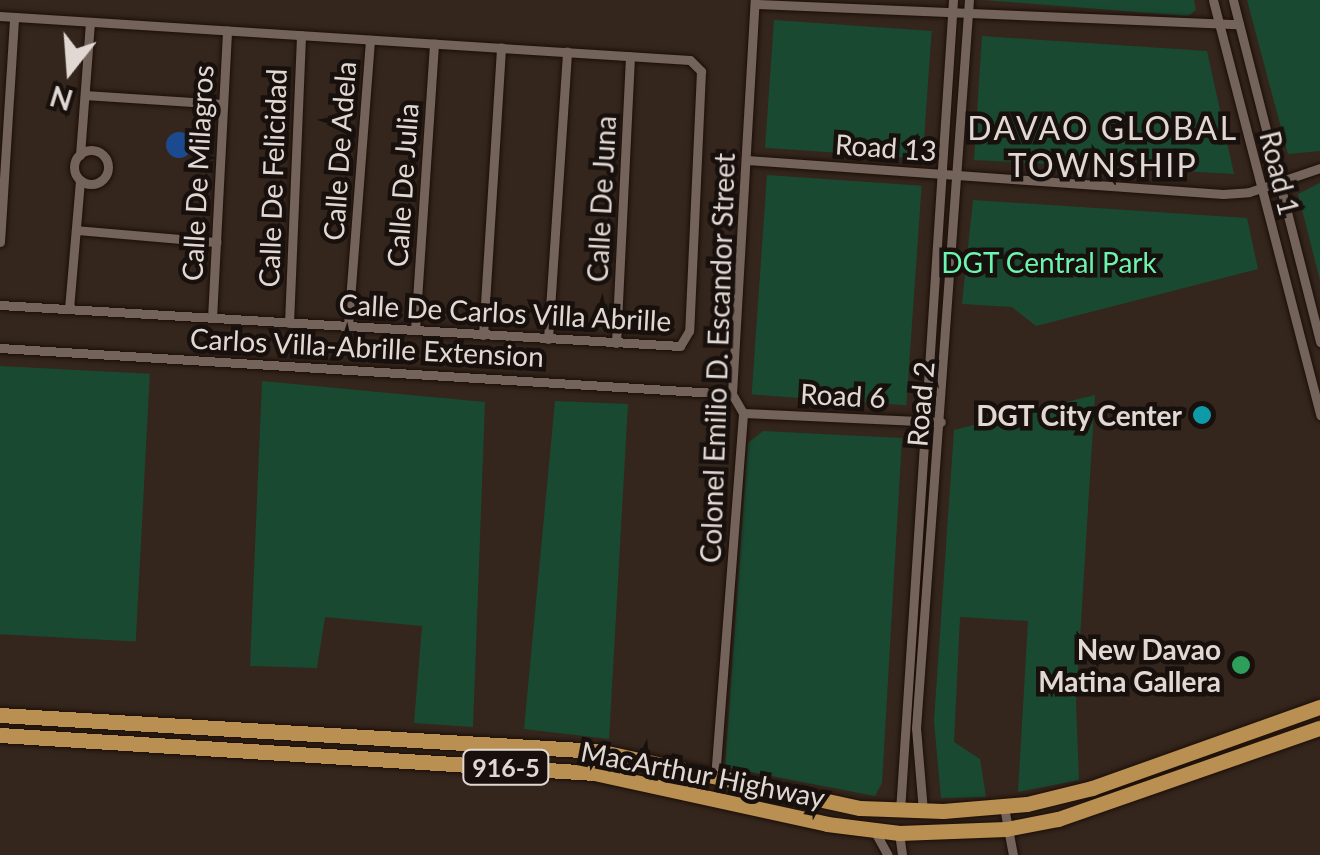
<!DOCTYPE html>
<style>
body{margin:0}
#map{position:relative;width:1320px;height:855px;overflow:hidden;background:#34261d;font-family:Lato,sans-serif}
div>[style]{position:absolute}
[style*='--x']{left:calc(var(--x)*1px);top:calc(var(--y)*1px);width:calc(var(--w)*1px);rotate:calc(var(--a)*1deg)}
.green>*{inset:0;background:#1a4932;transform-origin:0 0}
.water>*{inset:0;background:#1c4a8f}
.round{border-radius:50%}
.roads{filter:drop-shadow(0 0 2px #1b0e07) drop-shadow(0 0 2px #1b0e07)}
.street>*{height:9px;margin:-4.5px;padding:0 4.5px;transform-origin:4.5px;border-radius:4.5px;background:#74635a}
.street>.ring{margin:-4.5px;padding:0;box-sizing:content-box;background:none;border:9px solid #74635a;border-radius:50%}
.primary>*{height:15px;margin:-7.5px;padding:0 7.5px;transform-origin:7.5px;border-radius:7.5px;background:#ba9052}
.dots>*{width:28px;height:28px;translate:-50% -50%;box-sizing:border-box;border:5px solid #17100d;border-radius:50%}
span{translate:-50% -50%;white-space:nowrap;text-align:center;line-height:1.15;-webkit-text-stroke:9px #17100d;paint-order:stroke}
.shield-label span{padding:2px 8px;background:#17100d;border:2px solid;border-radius:8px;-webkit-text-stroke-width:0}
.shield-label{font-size:25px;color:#e2d8d3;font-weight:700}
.street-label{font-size:28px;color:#e2d8d3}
.park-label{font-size:28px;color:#6cf5b0}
.poi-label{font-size:28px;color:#e2d8d3;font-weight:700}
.right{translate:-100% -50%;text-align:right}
.quarter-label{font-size:32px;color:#e2d8d3;letter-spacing:2.5px}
.north{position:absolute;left:20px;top:20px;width:100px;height:100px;-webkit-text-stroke:8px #17100d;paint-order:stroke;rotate:197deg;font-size:28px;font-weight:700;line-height:40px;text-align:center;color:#e2d8d3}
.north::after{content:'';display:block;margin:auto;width:35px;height:45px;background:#e2d8d3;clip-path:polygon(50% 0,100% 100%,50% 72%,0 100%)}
</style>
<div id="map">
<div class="green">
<div style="clip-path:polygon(984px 0,1194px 0,1196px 10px,1188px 16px)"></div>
<div style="clip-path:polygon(1247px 0,1320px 0,1320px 151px,1288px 154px)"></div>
<div style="left:774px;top:20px;width:158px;height:128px;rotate:4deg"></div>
<div style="clip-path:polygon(982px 36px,1207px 51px,1234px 174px,974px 160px)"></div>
<div style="left:767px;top:175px;width:155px;height:220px;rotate:4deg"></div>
<div style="clip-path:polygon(1320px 183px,1320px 280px,1298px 194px)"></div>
<div style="clip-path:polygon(973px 200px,1247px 218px,1258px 269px,1036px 326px,1012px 307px,962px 304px)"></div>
<div style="left:0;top:366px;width:150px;height:268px;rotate:3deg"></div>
<div style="clip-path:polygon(262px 381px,485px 402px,473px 727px,414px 723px,422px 626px,325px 617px,317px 668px,250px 666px)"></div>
<div style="clip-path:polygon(1095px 395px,1076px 703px,1079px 780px,1018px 792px,1028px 621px,960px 617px,954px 742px,980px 759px,986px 797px,941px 798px,934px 721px,954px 430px)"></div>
<div style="clip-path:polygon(555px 401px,628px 404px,609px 739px,524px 729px)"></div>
<div style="clip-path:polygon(763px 431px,902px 438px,882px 783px,875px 796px,725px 767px,748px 443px)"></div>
</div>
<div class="water">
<div class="round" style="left:166px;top:132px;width:26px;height:26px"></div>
</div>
<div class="roads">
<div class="street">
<div style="--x:1213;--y:0;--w:429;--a:75.5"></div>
<div style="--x:1233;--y:0;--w:353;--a:75.7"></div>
<div style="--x:756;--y:4;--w:483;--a:2.4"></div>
<div style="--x:0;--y:16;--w:691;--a:3.65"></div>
<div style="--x:690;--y:60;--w:16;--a:45"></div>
<div style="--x:701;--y:71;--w:260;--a:92.6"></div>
<div style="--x:689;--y:331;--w:17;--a:121"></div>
<div style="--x:680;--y:346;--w:681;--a:-176.55"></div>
<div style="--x:85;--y:95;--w:138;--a:3.7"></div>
<div class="ring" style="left:74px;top:150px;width:25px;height:25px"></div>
<div style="--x:80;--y:155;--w:133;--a:-85.7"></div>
<div style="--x:747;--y:160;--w:477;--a:4.1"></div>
<div style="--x:1223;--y:194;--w:26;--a:-4"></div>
<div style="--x:1249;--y:192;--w:75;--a:-18.7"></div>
<div style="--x:76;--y:230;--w:141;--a:4.9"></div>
<div style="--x:0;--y:242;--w:225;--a:-86.4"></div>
<div style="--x:69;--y:309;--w:129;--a:-85.1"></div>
<div style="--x:212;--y:318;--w:288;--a:-87"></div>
<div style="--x:289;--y:323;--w:288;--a:-87.6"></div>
<div style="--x:348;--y:326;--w:287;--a:-85.6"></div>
<div style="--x:415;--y:330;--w:287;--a:-86.2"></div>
<div style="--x:483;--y:335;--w:288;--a:-86.4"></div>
<div style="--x:548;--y:339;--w:288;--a:-86.2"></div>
<div style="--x:616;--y:343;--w:287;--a:-87.2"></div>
<div style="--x:0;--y:348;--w:733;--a:3.6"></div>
<div style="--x:743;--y:413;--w:198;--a:2.6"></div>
<div style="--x:715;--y:778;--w:366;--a:-85.6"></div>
<div style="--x:743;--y:413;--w:22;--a:-120"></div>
<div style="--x:732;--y:394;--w:395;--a:-86.7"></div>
<div style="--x:1004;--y:807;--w:49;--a:79.4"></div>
<div style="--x:900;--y:811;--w:813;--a:-86.26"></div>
<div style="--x:923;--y:811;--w:83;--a:-94.8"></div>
<div style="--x:916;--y:728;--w:730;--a:-85.84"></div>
<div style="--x:875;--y:832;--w:26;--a:61"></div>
<div style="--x:899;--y:833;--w:22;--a:82"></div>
</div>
<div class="primary">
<div style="--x:0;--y:715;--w:599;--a:3.45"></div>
<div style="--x:598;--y:751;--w:268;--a:12.3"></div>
<div style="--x:860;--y:808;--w:83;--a:2.1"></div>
<div style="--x:943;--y:811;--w:84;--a:-4.8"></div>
<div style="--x:1027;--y:804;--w:67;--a:-13.8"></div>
<div style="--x:1092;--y:788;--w:242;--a:-19.6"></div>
<div style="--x:0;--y:735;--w:595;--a:3.66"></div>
<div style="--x:594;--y:773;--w:239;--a:12.3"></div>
<div style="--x:827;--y:824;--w:73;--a:7.1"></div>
<div style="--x:899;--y:833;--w:107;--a:-2.1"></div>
<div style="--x:1006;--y:829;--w:53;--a:-10.9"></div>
<div style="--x:1058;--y:819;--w:277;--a:-19.2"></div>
</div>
</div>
<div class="dots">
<div style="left:1202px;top:415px;background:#0f9aa8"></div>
<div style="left:1241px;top:665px;background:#2e9e5b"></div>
</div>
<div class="shield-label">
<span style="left:506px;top:767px">916-5</span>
</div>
<div class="street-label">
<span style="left:886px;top:147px;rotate:4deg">Road 13</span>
<span style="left:339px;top:151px;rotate:-86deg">Calle De Adela</span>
<span style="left:197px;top:173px;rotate:-87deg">Calle De Milagros</span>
<span style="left:1280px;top:173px;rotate:76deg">Road 1</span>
<span style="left:272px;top:178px;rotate:-88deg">Calle De Felicidad</span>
<span style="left:402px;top:185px;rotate:-86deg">Calle De Julia</span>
<span style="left:601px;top:199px;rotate:-87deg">Calle De Juna</span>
<span style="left:505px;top:312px;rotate:3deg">Calle De Carlos Villa Abrille</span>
<span style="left:367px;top:347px;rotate:3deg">Carlos Villa-Abrille Extension</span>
<span style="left:717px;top:358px;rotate:-88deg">Colonel Emilio D. Escandor Street</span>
<span style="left:843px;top:395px;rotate:3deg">Road 6</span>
<span style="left:920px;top:404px;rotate:-85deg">Road 2</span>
<span style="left:703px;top:774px;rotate:11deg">MacArthur Highway</span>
</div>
<div class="park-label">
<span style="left:1049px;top:262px">DGT Central Park</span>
</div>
<div class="poi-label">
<span class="right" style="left:1182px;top:415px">DGT City Center</span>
<span class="right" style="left:1221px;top:665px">New Davao<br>Matina Gallera</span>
</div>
<div class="quarter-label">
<span style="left:1103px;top:147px">DAVAO GLOBAL<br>TOWNSHIP</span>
</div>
<div class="north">N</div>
</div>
